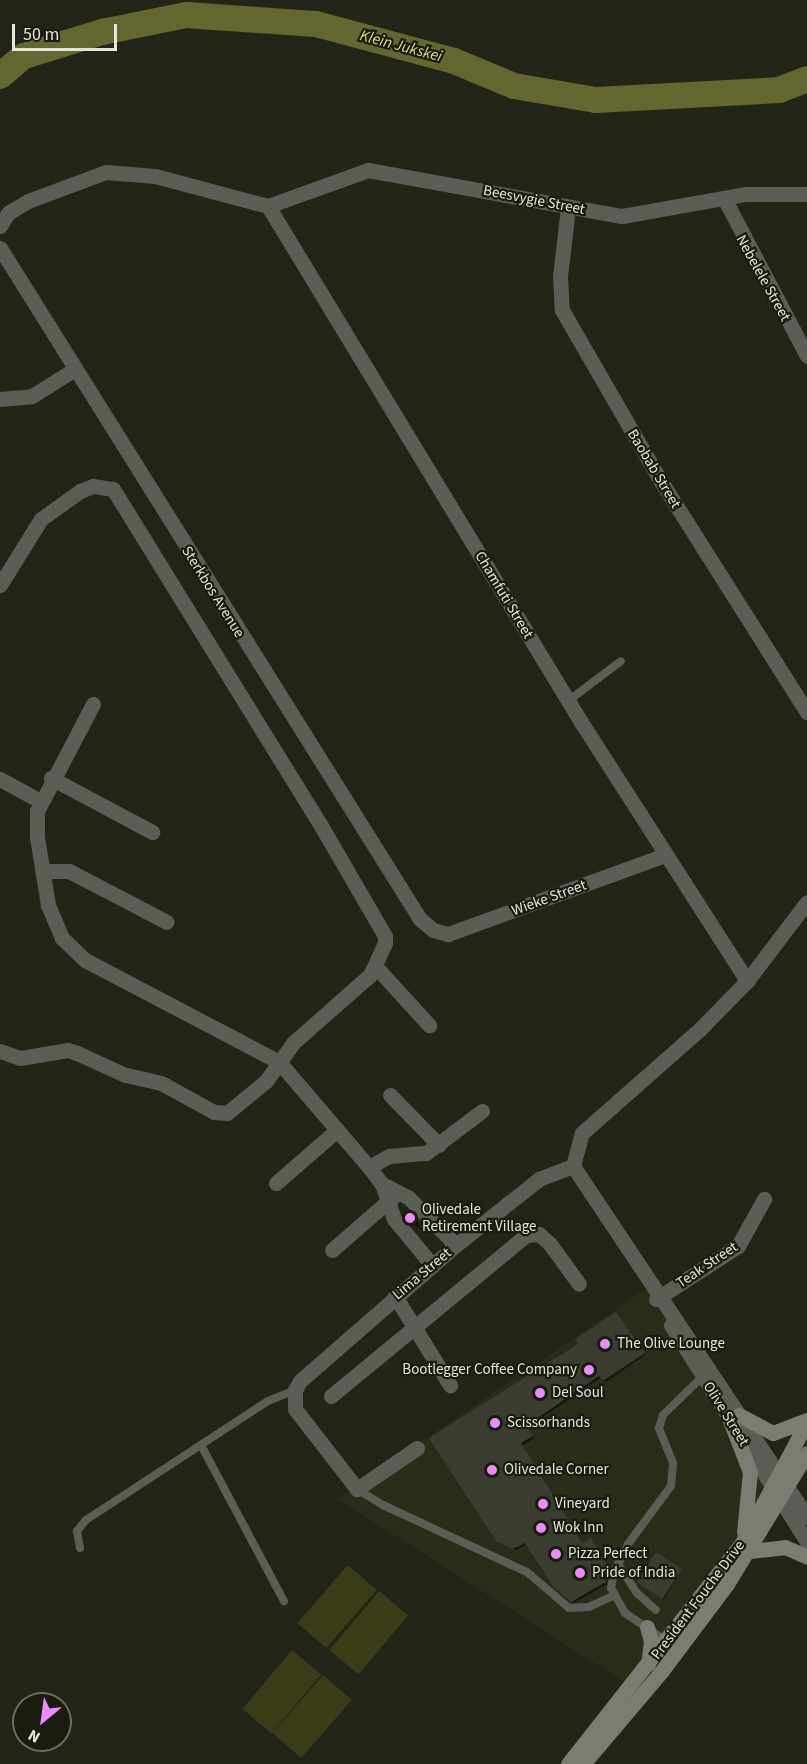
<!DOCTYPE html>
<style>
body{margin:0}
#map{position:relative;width:807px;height:1764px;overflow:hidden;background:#242519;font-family:"Source Sans 3",sans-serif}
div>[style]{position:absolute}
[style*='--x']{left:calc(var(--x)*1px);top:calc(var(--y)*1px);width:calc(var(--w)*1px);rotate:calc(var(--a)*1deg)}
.built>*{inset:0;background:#2b2d1a}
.green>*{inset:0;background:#3a3d17;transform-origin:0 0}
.shadow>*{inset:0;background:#0007;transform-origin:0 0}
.river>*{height:26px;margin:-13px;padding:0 13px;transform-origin:13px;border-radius:13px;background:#64672f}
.building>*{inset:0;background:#3b3d30;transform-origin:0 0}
.lane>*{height:8px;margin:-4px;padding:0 4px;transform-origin:4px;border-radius:4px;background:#5c5d57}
.street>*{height:15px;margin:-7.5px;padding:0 7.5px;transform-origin:7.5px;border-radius:7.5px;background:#5c5d57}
.secondary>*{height:15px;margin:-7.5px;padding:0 7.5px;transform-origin:7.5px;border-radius:7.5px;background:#7b7c73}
.dots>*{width:16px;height:16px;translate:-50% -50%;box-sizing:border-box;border:3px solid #1b1c10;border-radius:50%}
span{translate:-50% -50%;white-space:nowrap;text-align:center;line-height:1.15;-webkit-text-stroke:4.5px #1b1c10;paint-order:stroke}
.street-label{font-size:15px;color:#e3e4dc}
.poi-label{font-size:15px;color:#e3e4dc}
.left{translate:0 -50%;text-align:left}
.right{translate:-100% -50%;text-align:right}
.water-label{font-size:16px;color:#d6dd87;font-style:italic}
.north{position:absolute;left:12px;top:1692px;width:60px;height:60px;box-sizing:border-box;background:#1b1c10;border:2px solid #6b6c62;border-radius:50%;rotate:209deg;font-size:16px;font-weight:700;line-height:24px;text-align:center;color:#e3e4dc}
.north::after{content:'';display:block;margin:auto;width:21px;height:27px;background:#ec8cfa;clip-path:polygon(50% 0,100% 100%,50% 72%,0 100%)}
.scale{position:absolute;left:12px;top:24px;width:105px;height:27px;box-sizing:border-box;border:3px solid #e3e4dc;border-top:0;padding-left:8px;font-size:18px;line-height:21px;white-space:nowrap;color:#e3e4dc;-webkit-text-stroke:4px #1b1c10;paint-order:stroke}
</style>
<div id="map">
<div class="built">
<div style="clip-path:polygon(647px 1288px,779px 1488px,629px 1685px,338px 1499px)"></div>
</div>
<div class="green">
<div style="left:348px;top:1565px;width:38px;height:77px;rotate:41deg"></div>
<div style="left:379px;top:1591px;width:38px;height:77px;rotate:40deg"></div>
<div style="left:292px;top:1650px;width:38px;height:77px;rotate:40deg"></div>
<div style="left:323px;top:1675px;width:38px;height:77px;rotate:41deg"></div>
</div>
<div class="shadow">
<div style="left:409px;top:1213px;width:16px;height:4px;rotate:47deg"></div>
<div style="clip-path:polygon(618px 1315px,645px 1355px,606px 1382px,602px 1377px,527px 1428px,534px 1438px,522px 1446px,583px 1544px,592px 1541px,609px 1569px,601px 1574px,607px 1584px,574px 1603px,554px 1585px,528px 1544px,516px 1550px,500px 1542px,431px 1439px,581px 1344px)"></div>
<div style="clip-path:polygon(681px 1570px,664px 1600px,641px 1583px)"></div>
</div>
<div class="river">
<div style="--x:0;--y:76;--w:31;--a:-40"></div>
<div style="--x:24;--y:56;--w:82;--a:-17.1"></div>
<div style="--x:102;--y:32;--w:86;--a:-11.4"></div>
<div style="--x:186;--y:15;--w:130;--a:4"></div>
<div style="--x:316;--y:24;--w:143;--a:15"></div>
<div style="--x:454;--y:61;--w:65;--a:22.6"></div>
<div style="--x:514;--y:86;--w:83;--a:9.7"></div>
<div style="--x:596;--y:100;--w:183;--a:-3.1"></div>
<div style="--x:779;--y:90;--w:30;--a:-21"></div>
</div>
<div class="building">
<div style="clip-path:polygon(616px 1312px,645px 1353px,603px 1381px,599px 1376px,526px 1426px,533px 1436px,521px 1443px,582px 1543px,591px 1538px,608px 1567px,600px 1572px,606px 1582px,571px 1602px,553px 1586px,525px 1543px,513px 1549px,496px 1541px,429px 1438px,578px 1344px,576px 1339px)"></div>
<div style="left:656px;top:1552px;width:31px;height:36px;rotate:33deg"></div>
</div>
<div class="lane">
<div style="--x:568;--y:701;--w:66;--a:-37"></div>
<div style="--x:201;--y:1445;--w:177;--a:62"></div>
<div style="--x:357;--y:1489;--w:31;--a:32"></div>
<div style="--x:383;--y:1505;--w:159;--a:25"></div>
<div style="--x:527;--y:1572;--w:55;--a:40.6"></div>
<div style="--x:569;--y:1608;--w:20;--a:-3"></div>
<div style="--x:589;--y:1607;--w:26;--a:-25"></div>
<div style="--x:80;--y:1548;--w:17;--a:-100"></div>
<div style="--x:77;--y:1531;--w:14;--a:-51"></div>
<div style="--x:86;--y:1520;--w:217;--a:-33.2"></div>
<div style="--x:268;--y:1401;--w:29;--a:-22"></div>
<div style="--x:618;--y:1564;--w:35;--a:57"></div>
<div style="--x:637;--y:1593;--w:25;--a:42"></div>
<div style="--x:668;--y:1642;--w:52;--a:-146"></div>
<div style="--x:625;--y:1613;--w:29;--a:-119"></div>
<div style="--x:611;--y:1588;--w:16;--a:-79"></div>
<div style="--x:614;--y:1572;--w:31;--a:-63"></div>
<div style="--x:628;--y:1544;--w:72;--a:-53.4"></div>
<div style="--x:671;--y:1486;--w:23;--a:-85"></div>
<div style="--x:673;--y:1463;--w:38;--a:-112"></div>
<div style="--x:659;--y:1428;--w:14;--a:-73"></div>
<div style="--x:663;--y:1415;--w:54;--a:-44.3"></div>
</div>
<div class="street">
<div style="--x:724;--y:198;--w:178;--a:62.3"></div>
<div style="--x:268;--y:206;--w:604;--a:58.76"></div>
<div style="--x:581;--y:722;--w:308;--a:57.3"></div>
<div style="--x:268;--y:206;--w:106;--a:-19.8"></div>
<div style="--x:368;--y:170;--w:258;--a:10.3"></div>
<div style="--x:622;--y:216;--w:126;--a:-10.1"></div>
<div style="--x:746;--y:194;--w:61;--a:0"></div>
<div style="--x:568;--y:208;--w:68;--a:96.7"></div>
<div style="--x:560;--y:276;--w:34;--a:87"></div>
<div style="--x:562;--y:310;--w:200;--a:60"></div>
<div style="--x:662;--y:483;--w:271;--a:57.7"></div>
<div style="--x:0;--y:226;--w:15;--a:-58"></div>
<div style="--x:8;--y:213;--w:23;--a:-31"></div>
<div style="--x:28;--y:201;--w:83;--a:-20.4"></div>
<div style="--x:106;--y:172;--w:49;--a:4.7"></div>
<div style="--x:155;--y:176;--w:117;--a:14.9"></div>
<div style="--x:0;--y:248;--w:792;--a:57.96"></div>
<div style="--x:420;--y:919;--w:17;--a:40"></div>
<div style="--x:433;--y:930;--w:16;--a:15"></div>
<div style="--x:448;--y:934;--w:231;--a:-20"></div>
<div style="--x:0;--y:399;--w:32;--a:-5"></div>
<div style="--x:32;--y:396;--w:51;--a:-32.1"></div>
<div style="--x:0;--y:585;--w:78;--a:-58.2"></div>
<div style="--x:41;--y:519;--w:48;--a:-35.7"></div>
<div style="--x:80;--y:491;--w:14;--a:-21"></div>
<div style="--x:93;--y:486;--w:20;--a:9"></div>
<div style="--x:113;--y:489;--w:394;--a:58.3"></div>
<div style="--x:320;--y:824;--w:129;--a:59.9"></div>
<div style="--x:385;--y:936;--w:7;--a:90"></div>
<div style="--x:385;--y:943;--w:35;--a:115"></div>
<div style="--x:370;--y:975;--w:103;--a:138.6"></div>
<div style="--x:293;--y:1043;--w:47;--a:125.4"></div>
<div style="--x:266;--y:1081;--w:50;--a:140.6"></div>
<div style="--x:227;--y:1113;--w:13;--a:-176"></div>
<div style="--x:214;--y:1112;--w:60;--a:-151.3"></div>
<div style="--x:161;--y:1083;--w:37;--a:-167"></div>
<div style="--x:125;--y:1075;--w:53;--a:-155.4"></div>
<div style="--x:77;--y:1053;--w:9;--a:-162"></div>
<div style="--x:68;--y:1050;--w:49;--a:170.5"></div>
<div style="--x:20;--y:1058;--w:21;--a:-161"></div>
<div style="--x:93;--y:704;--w:121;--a:117.6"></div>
<div style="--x:37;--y:811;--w:26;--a:90"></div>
<div style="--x:37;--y:837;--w:69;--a:80.8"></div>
<div style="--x:48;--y:905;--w:36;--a:67"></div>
<div style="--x:62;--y:938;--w:32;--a:44"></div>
<div style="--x:85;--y:960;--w:219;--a:27.7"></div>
<div style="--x:279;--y:1062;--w:138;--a:49.4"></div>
<div style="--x:369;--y:1167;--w:21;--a:53"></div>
<div style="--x:382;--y:1184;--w:37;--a:71"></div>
<div style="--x:394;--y:1219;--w:60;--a:50.4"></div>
<div style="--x:51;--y:778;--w:115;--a:28.1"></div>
<div style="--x:0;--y:779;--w:46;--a:28.8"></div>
<div style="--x:42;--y:871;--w:27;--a:0"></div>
<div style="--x:69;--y:871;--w:110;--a:27.5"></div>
<div style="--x:376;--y:967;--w:79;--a:47.6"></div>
<div style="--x:390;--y:1095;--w:70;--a:45.6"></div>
<div style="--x:573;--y:1166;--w:422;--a:56.3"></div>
<div style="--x:369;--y:1167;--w:23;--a:-29"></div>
<div style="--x:389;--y:1156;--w:37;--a:-5"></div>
<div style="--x:426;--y:1153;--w:70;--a:-36.9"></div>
<div style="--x:276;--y:1183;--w:81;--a:-41"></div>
<div style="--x:382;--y:1184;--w:30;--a:27"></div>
<div style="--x:409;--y:1198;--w:66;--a:45"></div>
<div style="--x:332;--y:1250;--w:82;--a:-41.1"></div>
<div style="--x:395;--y:1296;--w:105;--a:58.3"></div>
<div style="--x:656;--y:1299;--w:98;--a:-32.9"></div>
<div style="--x:738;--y:1246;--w:54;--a:-61"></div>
<div style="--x:671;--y:1325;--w:256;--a:57.9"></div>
<div style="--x:331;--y:1396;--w:253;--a:-39.5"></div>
<div style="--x:526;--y:1235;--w:13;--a:-4"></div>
<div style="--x:539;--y:1234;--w:15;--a:42"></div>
<div style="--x:550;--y:1244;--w:49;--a:54.1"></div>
<div style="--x:417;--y:1448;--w:73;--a:145.7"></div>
<div style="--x:357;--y:1489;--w:101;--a:-127.8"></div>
<div style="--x:295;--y:1409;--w:19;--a:-90"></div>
<div style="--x:295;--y:1390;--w:10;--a:-61"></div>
<div style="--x:300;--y:1381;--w:207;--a:-41.1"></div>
<div style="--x:456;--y:1245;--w:106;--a:-38.5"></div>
<div style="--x:539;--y:1179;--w:36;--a:-21"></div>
<div style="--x:573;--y:1166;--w:34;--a:-75"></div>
<div style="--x:582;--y:1133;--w:156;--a:-41.4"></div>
<div style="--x:699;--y:1030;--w:69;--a:-45.6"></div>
<div style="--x:747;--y:981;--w:99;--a:-52.8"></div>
</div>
<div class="secondary">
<div style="--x:739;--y:1415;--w:38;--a:28"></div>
<div style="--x:773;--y:1433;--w:36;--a:-21"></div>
<div style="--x:730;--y:1420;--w:56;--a:69"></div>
<div style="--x:750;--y:1472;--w:60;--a:95.7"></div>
<div style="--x:749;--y:1551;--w:36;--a:-6"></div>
<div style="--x:785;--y:1547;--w:24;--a:24"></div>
<div style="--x:647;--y:1627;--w:15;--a:74"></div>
<div style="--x:651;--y:1641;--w:23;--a:97"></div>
<div style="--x:568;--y:1764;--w:281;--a:-51.8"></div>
<div style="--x:742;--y:1543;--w:137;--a:-61.8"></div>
<div style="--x:583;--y:1764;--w:121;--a:-49.7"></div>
<div style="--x:661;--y:1672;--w:110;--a:-53.1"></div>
<div style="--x:727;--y:1584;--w:153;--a:-58.6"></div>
</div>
<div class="dots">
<div style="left:410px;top:1218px;background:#ec8cfa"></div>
<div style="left:605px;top:1344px;background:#ec8cfa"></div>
<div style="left:589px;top:1370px;background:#ec8cfa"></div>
<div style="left:540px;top:1393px;background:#ec8cfa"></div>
<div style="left:495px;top:1423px;background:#ec8cfa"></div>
<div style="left:492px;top:1470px;background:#ec8cfa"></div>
<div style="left:543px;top:1504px;background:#ec8cfa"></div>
<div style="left:541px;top:1528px;background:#ec8cfa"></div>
<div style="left:556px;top:1554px;background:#ec8cfa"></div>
<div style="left:580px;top:1573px;background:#ec8cfa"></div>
</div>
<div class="street-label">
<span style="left:534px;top:200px;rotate:11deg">Beesvygie Street</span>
<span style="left:763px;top:278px;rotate:61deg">Nebelele Street</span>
<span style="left:654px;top:469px;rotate:59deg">Baobab Street</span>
<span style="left:213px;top:592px;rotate:58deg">Sterkbos Avenue</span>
<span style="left:504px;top:595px;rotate:59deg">Chamfuti Street</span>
<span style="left:549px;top:898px;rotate:-20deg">Wieke Street</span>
<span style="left:707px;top:1265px;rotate:-34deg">Teak Street</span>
<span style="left:422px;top:1274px;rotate:-40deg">Lima Street</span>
<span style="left:726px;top:1414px;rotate:58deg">Olive Street</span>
<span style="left:698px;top:1600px;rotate:-53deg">President Fouche Drive</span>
</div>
<div class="poi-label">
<span class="left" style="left:422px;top:1218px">Olivedale<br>Retirement Village</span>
<span class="left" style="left:617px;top:1344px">The Olive Lounge</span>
<span class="right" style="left:577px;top:1370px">Bootlegger Coffee Company</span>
<span class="left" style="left:552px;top:1393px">Del Soul</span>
<span class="left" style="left:507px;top:1423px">Scissorhands</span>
<span class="left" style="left:504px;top:1470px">Olivedale Corner</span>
<span class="left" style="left:555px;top:1504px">Vineyard</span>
<span class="left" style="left:553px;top:1528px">Wok Inn</span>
<span class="left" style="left:568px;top:1554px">Pizza Perfect</span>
<span class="left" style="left:592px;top:1573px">Pride of India</span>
</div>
<div class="water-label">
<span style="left:401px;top:46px;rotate:15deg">Klein Jukskei</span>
</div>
<div class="north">N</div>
<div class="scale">50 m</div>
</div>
